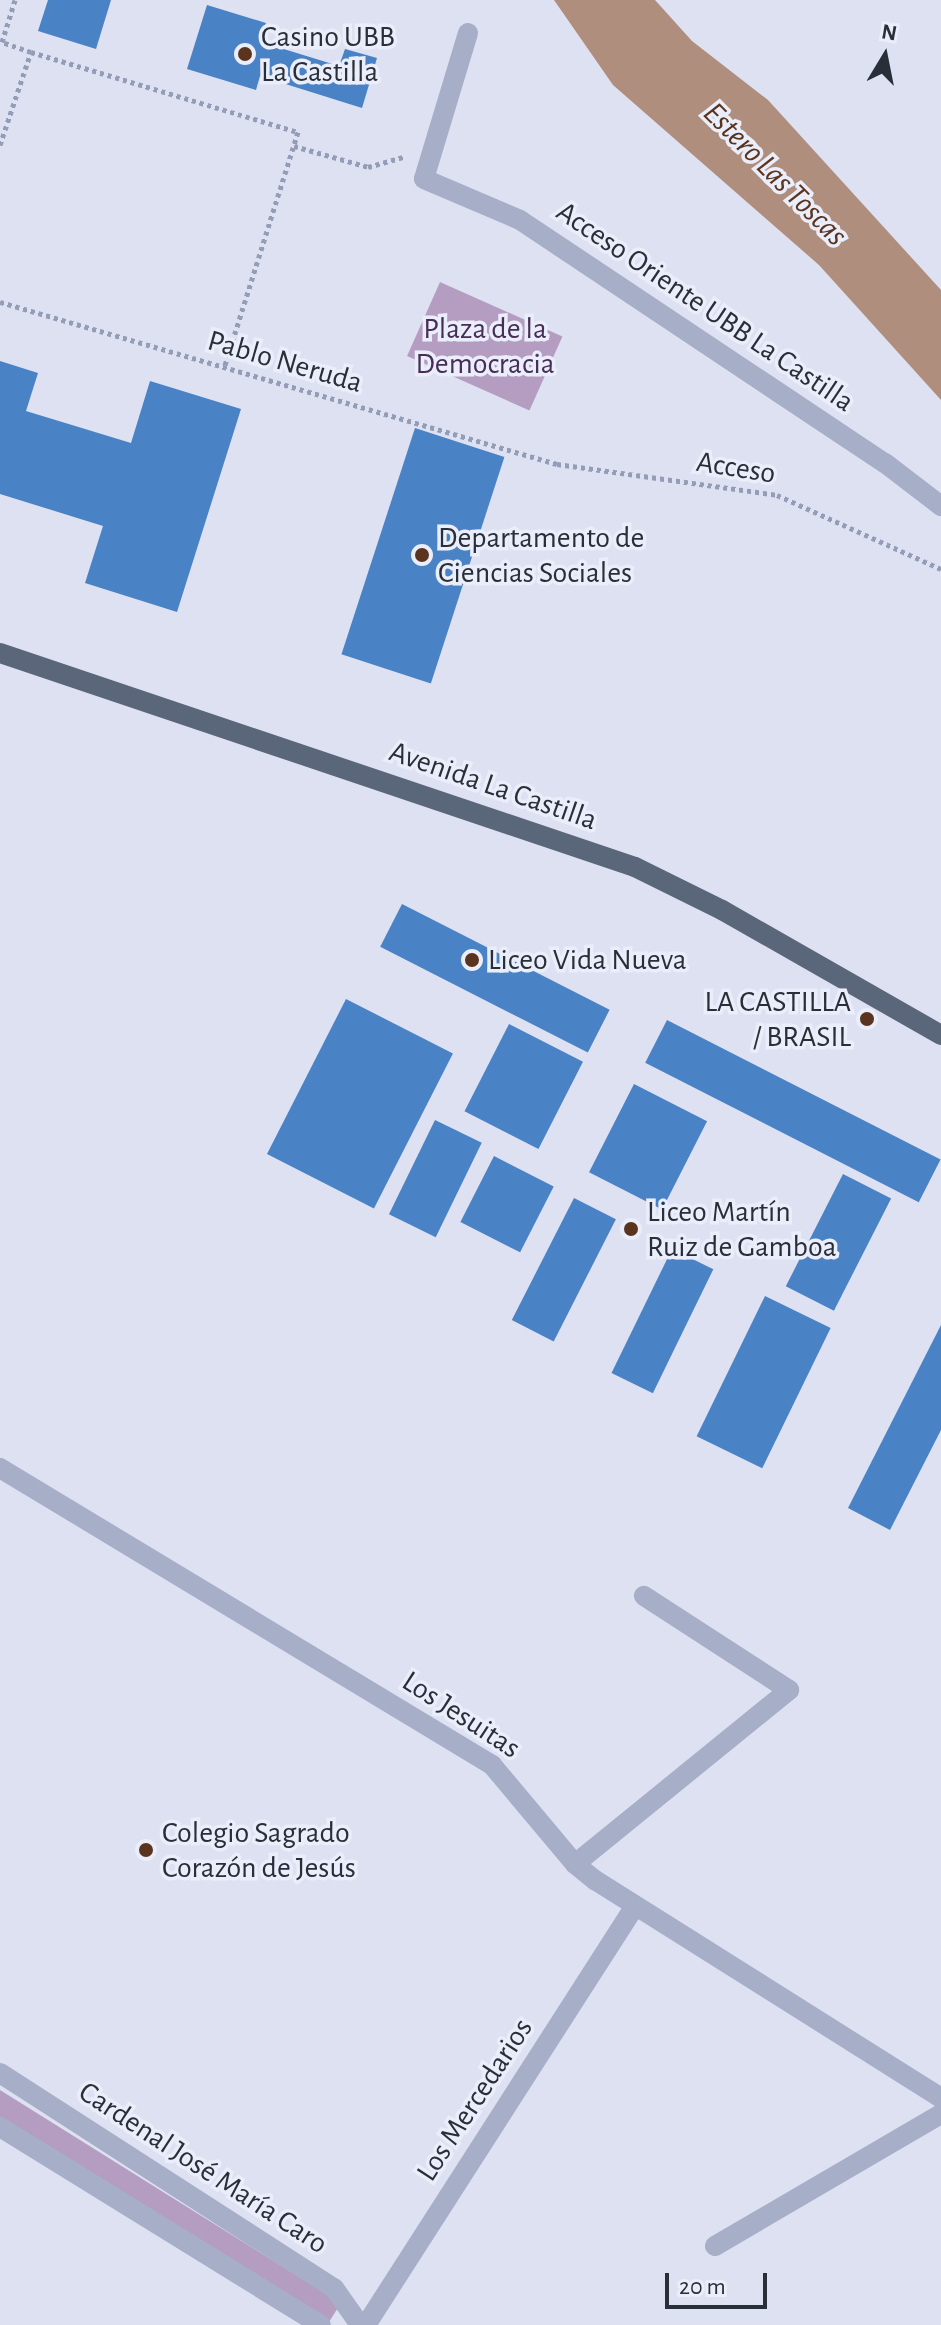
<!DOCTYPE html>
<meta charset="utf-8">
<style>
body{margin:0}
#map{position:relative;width:941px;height:2325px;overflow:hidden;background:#dee1f2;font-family:"Alegreya Sans",sans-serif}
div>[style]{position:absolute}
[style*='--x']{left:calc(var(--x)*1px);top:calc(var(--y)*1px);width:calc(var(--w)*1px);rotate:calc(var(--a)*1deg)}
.green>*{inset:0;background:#b59dc2;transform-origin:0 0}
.water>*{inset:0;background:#b08e7d}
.building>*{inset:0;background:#4982c5;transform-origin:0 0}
.path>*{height:5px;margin-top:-2.5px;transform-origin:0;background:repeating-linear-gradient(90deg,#939db7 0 4px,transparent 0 8px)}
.minor>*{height:20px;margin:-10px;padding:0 10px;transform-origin:10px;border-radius:10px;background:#a6aec8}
.major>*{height:20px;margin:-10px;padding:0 10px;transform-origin:10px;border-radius:10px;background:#5a667a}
.dots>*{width:22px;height:22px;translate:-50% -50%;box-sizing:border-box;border:4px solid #eaedfa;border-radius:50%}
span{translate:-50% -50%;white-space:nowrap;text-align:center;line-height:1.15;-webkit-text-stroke:7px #eaedfa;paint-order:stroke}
.poi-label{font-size:30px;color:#292f38}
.left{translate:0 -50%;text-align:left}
.right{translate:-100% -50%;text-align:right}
.street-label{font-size:30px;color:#292f38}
.park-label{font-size:30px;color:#482d56}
.water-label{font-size:32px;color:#5a341e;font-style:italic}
.north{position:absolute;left:845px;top:16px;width:80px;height:80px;-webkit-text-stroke:6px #eaedfa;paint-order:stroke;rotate:10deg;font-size:22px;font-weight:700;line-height:32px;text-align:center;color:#292f38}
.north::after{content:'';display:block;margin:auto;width:28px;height:36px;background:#292f38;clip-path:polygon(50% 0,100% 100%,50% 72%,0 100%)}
.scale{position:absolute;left:665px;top:2273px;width:102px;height:36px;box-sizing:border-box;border:4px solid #292f38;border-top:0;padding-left:10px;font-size:24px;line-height:28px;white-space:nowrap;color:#292f38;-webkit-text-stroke:6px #eaedfa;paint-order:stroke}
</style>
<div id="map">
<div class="green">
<div style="left:440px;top:282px;width:134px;height:81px;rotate:24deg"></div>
<div style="left:0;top:2090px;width:402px;height:23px;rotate:32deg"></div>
</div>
<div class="water">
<div style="clip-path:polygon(554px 0,655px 0,692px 41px,768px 100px,941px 290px,941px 400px,819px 265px,613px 85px)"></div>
</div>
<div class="building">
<div style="clip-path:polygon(48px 0,111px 0,96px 49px,38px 31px)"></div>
<div style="clip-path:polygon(207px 5px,266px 23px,261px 42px,339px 66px,345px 49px,377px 58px,362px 108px,260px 76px,256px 90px,187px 69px)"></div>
<div style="clip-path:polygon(0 361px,38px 373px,26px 411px,131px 443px,150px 381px,241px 409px,177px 612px,85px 583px,103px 526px,0 494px)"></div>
<div style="left:415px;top:428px;width:94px;height:238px;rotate:18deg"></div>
<div style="left:402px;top:904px;width:233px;height:48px;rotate:27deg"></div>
<div style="left:346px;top:999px;width:120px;height:174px;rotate:27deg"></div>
<div style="left:667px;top:1020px;width:307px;height:48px;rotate:27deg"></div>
<div style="left:509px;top:1024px;width:83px;height:98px;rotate:27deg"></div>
<div style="left:634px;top:1084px;width:82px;height:99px;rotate:27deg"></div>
<div style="left:435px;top:1120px;width:52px;height:105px;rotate:26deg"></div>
<div style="left:494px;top:1156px;width:67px;height:74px;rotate:27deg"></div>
<div style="left:843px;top:1174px;width:54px;height:126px;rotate:27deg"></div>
<div style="left:574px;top:1198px;width:47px;height:137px;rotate:27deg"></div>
<div style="left:672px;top:1249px;width:46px;height:138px;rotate:26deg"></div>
<div style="left:765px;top:1296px;width:73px;height:156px;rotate:26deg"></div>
<div style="clip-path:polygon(941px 1325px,941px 1430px,890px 1530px,848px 1508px)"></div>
</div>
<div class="path">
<div style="--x:31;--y:52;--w:279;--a:16.7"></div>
<div style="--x:298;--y:132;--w:247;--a:107.4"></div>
<div style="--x:0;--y:145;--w:98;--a:-71.6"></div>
<div style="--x:31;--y:52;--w:31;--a:-161"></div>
<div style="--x:2;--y:42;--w:44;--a:-72.8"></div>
<div style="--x:294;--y:146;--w:77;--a:15.8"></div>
<div style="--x:368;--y:167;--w:37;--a:-16"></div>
<div style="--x:0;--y:302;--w:580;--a:16.22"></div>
<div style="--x:557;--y:464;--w:222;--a:8"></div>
<div style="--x:777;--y:495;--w:180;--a:24.3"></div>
</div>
<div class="minor">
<div style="--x:468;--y:33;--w:152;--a:106.8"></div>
<div style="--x:424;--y:179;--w:104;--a:23.1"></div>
<div style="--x:520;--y:220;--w:438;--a:33.7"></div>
<div style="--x:885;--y:463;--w:71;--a:37.5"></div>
<div style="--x:0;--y:1468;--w:575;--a:31.12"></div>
<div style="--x:492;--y:1765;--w:129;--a:50"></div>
<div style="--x:575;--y:1864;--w:26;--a:39"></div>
<div style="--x:595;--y:1880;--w:409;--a:32.2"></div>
<div style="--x:575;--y:1864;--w:276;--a:-39.1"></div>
<div style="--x:789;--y:1690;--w:173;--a:-147"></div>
<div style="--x:0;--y:2073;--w:397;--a:32.8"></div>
<div style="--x:334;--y:2288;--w:45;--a:54.9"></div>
<div style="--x:0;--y:2127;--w:377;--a:31.7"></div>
<div style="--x:715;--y:2246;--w:262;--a:-30.3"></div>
<div style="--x:366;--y:2325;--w:497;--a:-57.3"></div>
</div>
<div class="major">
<div style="--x:0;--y:653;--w:670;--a:18.62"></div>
<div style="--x:635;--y:867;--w:97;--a:26.3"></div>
<div style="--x:722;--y:910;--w:252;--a:29.7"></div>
</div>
<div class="dots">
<div style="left:245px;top:54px;background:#5a341e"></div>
<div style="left:422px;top:555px;background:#5a341e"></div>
<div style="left:472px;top:960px;background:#5a341e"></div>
<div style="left:867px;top:1019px;background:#5a341e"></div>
<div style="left:631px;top:1229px;background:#5a341e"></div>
<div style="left:146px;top:1850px;background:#5a341e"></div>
</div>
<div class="poi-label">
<span class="left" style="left:261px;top:54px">Casino UBB<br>La Castilla</span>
<span class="left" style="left:438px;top:555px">Departamento de<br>Ciencias Sociales</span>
<span class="left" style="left:488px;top:960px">Liceo Vida Nueva</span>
<span class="right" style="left:851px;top:1019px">LA CASTILLA<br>/ BRASIL</span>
<span class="left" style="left:647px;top:1229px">Liceo Martín<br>Ruiz de Gamboa</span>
<span class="left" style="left:162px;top:1850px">Colegio Sagrado<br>Corazón de Jesús</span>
</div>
<div class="street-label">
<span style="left:705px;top:307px;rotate:34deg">Acceso Oriente UBB La Castilla</span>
<span style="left:285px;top:362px;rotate:16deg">Pablo Neruda</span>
<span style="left:736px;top:468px;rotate:9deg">Acceso</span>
<span style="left:493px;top:786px;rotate:19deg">Avenida La Castilla</span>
<span style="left:461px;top:1715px;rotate:33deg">Los Jesuitas</span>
<span style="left:475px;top:2100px;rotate:-57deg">Los Mercedarios</span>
<span style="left:203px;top:2168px;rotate:33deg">Cardenal José María Caro</span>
</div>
<div class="park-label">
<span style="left:485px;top:346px">Plaza de la<br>Democracia</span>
</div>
<div class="water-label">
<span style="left:775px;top:174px;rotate:45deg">Estero Las Toscas</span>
</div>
<div class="north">N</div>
<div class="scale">20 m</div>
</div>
